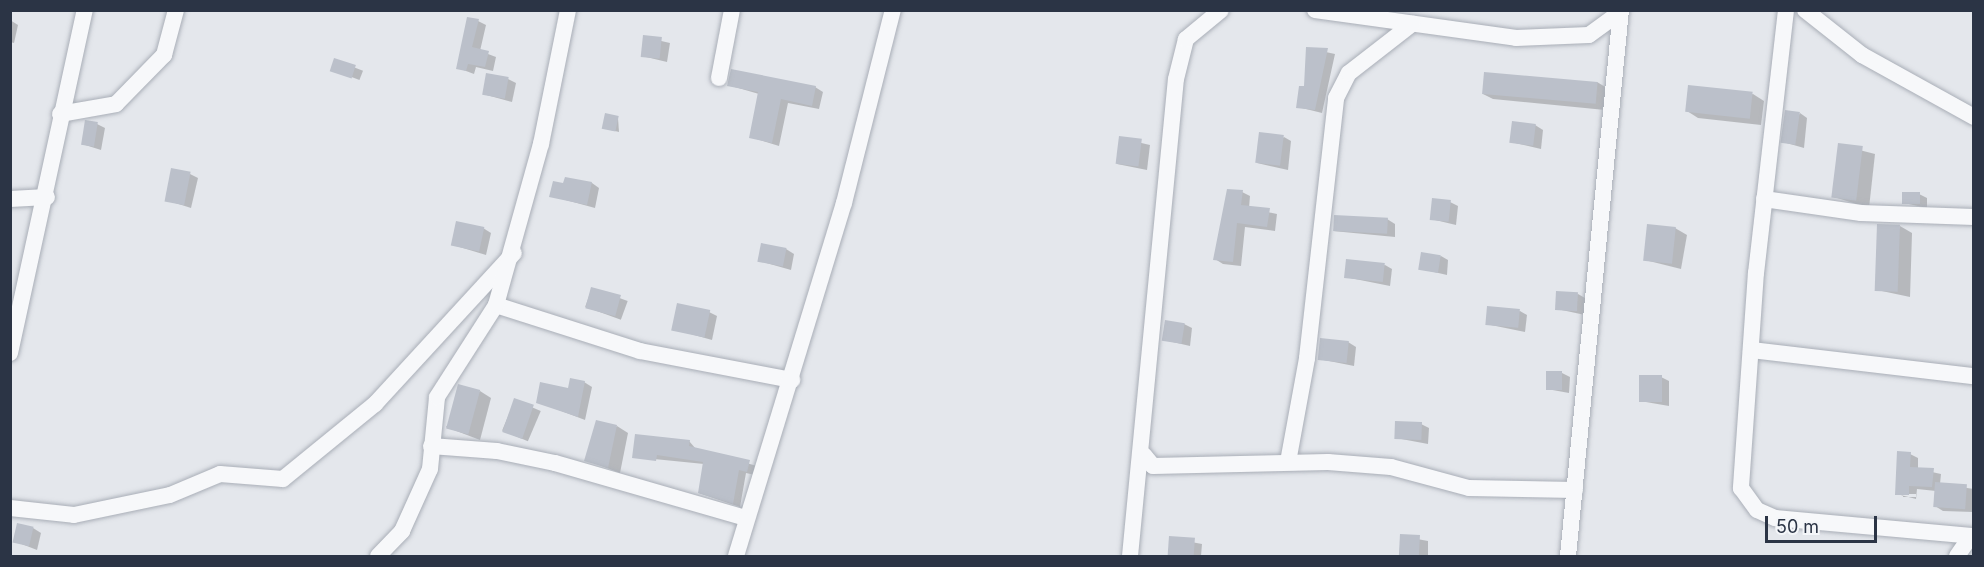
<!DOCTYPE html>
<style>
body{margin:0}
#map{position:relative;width:1984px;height:567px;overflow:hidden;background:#e4e7ec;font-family:Inter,sans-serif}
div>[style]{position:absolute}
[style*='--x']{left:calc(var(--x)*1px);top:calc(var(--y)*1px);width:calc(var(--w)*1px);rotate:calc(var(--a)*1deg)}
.shadow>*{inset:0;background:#0003;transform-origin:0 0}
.building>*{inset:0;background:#bbc0ca;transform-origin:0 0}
.roads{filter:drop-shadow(0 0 2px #a9aeb7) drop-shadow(0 0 2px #a9aeb7)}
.minor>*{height:16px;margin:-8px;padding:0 8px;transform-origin:8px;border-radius:8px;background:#f7f8fa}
span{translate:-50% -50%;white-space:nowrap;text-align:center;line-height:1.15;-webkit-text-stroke:5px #f4f6f9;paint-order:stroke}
.frame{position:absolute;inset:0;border:12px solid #2b3445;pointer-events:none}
.scale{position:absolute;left:1765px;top:516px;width:112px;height:27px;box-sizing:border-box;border:3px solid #2b3445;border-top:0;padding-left:8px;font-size:18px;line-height:21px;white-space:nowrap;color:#2b3445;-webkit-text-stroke:4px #f4f6f9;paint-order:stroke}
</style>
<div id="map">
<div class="shadow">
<div style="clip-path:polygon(10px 20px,18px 25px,14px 43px,10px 42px)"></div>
<div style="clip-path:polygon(478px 21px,486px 25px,480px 51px,496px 57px,493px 71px,476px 67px,474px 74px,458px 68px)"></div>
<div style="clip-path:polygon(644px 37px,670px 43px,667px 62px,642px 56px)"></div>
<div style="clip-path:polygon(1307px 48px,1335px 54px,1322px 113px,1298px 107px,1305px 88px)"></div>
<div style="left:335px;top:60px;width:30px;height:10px;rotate:21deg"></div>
<div style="clip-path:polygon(508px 79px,516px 83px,512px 102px,483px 94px)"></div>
<div style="clip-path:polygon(1597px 82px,1607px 88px,1605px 110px,1493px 99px,1483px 94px)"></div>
<div style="clip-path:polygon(728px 85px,815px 87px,823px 92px,819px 109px,788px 103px,779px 146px,750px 137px,759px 94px)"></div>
<div style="clip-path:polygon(1753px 94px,1764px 101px,1761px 125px,1698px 118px,1687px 111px)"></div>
<div style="clip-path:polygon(1800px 113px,1807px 118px,1804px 148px,1783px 142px)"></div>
<div style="clip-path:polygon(618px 118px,619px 132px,603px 128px)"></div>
<div style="clip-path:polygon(97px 124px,105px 128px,101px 150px,82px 144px)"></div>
<div style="clip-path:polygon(1535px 125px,1543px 130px,1541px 149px,1511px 142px)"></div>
<div style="clip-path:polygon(1284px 137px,1291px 141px,1288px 170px,1257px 163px)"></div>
<div style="clip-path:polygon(1120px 138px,1150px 145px,1147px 170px,1117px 164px)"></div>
<div style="clip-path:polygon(1840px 145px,1875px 154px,1869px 208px,1834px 197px)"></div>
<div style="clip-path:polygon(190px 174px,198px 178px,191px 208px,166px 200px)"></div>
<div style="clip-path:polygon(592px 183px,599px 188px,595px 208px,551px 196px,564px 185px)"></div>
<div style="clip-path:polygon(1242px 192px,1250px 196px,1249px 208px,1277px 214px,1275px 231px,1245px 227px,1241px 266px,1223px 264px,1215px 259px)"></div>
<div style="clip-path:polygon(1919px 194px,1927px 198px,1927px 208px,1904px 203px)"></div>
<div style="clip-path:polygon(1450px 202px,1458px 206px,1456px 225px,1431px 219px)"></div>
<div style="clip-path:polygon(1387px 219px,1395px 224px,1395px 237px,1333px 231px)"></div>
<div style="clip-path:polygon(1900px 226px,1912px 233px,1910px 297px,1877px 290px)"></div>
<div style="clip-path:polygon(483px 228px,491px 233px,486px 255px,453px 245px)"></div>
<div style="clip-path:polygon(1675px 228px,1687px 235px,1681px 269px,1645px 260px)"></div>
<div style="clip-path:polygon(786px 249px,794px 254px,791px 270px,759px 261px)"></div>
<div style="clip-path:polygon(1441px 256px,1448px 260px,1447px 275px,1421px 269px)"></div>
<div style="clip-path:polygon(1385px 265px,1392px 269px,1390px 286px,1345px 277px)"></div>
<div style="left:592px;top:288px;width:38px;height:20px;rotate:20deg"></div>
<div style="clip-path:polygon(1578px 294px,1585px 298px,1585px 315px,1557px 309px)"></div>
<div style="clip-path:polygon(1520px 311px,1527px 315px,1525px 332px,1486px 324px)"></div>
<div style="clip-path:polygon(709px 312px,717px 316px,712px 340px,673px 329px)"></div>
<div style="clip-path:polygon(1184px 324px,1192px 328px,1190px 346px,1164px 340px)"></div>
<div style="clip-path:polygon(1348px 342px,1356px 347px,1354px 366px,1319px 359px)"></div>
<div style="clip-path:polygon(1562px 373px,1570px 377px,1569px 393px,1547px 389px)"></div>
<div style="clip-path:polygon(1661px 377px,1669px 381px,1669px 406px,1640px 401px)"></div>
<div style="clip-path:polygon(584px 382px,592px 387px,585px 420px,538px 402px)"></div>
<div style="clip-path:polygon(480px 391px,491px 398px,480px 440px,446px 427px)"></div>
<div style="left:515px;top:400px;width:28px;height:33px;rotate:23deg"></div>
<div style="clip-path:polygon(1421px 424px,1429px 428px,1428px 444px,1396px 438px)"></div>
<div style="clip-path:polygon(617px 426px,628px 433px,620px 473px,586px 460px)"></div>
<div style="clip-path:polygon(689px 441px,696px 449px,757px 466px,755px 475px,746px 473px,740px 507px,699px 493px,704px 464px,634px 457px)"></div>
<div style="clip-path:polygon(evenodd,1910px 454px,1918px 458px,1918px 469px,1941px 474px,1940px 484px,1974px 489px,1973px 512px,1943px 511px,1935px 506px,1936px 491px,1917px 489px,1916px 499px,1897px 494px,1910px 454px,1903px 494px,1916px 494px,1916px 497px,1903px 497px,1903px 494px)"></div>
<div style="clip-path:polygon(33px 528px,41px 533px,37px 550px,14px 541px)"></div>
<div style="clip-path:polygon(1401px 536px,1428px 541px,1428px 556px,1401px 554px)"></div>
<div style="clip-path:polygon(1170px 538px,1202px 544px,1201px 556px,1169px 556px)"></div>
</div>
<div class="building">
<div style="clip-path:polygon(467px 17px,479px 19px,472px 47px,489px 51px,485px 67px,468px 64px,466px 71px,456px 69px)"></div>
<div style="left:643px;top:35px;width:19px;height:22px;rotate:6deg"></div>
<div style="clip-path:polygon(1306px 47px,1328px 48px,1315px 110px,1296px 108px,1299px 86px,1304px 86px)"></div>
<div style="left:334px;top:58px;width:23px;height:14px;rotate:18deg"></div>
<div style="clip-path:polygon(731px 69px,816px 86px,812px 106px,781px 99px,772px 143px,749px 138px,758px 92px,727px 86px)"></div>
<div style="left:1484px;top:72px;width:114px;height:22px;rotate:5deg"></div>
<div style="left:486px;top:73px;width:23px;height:22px;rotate:10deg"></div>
<div style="left:1688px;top:85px;width:65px;height:27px;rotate:6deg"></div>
<div style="left:1785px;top:110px;width:15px;height:33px;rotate:8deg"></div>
<div style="left:605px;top:113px;width:14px;height:16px;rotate:12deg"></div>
<div style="left:85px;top:120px;width:13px;height:25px;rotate:9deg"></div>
<div style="left:1512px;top:121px;width:24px;height:22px;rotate:7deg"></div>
<div style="left:1259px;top:132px;width:25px;height:31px;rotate:7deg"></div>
<div style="left:1119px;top:136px;width:23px;height:28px;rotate:7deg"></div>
<div style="left:1838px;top:143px;width:25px;height:55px;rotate:7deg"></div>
<div style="left:171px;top:168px;width:20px;height:34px;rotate:11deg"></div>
<div style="clip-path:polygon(565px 177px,592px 182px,587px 205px,549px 197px,553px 181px,563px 183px)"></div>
<div style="clip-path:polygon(1227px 189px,1243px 190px,1241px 205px,1270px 208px,1267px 227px,1237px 223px,1233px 262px,1213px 260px)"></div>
<div style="left:1902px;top:192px;width:18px;height:12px"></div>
<div style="left:1432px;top:198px;width:19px;height:22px;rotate:6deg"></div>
<div style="left:1334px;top:215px;width:54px;height:16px;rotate:3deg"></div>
<div style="left:456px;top:221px;width:29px;height:25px;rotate:12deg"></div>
<div style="left:1647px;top:224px;width:29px;height:37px;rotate:6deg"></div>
<div style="left:1877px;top:224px;width:23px;height:67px;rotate:2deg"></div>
<div style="left:761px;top:243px;width:26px;height:19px;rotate:11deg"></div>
<div style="left:1421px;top:252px;width:20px;height:18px;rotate:9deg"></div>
<div style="left:1346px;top:259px;width:39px;height:19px;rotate:6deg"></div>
<div style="left:591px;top:287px;width:31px;height:22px;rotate:15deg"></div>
<div style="left:1556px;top:291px;width:22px;height:19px;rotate:3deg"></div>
<div style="left:677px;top:303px;width:34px;height:28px;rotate:12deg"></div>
<div style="left:1487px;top:306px;width:33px;height:19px;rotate:5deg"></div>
<div style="left:1165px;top:320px;width:20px;height:21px;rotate:9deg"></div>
<div style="left:1320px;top:338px;width:29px;height:22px;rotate:6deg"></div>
<div style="left:1546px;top:371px;width:16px;height:19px"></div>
<div style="left:1639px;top:375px;width:23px;height:27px"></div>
<div style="clip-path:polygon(570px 378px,585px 381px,578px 417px,536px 403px,540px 382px,568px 388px)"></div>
<div style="left:458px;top:384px;width:23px;height:46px;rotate:15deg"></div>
<div style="left:514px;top:398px;width:21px;height:36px;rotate:19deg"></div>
<div style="clip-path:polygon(596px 420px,617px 425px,608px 468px,584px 461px)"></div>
<div style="left:1395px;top:421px;width:27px;height:18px;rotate:2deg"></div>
<div style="clip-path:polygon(635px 434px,690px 440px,689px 446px,750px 460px,747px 472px,739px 470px,733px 504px,698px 493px,703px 462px,657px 455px,656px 461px,632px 458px)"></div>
<div style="clip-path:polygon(1897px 451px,1911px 452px,1910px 467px,1934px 468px,1932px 487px,1909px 486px,1909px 495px,1895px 495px)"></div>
<div style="left:1935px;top:482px;width:32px;height:25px;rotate:4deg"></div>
<div style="left:17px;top:523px;width:17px;height:20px;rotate:13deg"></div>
<div style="left:1400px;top:534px;width:20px;height:21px;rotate:3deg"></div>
<div style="left:1169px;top:536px;width:26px;height:20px;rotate:4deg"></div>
</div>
<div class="roads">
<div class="minor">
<div style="--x:1315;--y:10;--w:203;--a:7.9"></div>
<div style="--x:1516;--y:38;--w:73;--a:-2.4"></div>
<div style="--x:1589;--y:35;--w:39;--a:-36"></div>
<div style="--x:1786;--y:10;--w:264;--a:96.5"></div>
<div style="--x:1756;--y:272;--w:217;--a:94"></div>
<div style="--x:1741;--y:488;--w:27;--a:54"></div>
<div style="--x:1757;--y:510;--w:20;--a:24"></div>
<div style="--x:1775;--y:518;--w:200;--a:5.2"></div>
<div style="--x:1805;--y:10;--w:73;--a:38.3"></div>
<div style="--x:1862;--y:55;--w:128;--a:29"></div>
<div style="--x:719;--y:78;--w:69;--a:-79.2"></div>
<div style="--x:60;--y:114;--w:57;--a:-10.1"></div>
<div style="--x:116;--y:104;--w:69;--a:-45.6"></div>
<div style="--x:164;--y:55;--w:47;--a:-75.1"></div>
<div style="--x:10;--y:199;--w:37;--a:-3"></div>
<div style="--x:1764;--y:199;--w:98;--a:8.2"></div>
<div style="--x:1861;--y:213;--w:113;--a:2"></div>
<div style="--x:496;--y:305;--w:151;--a:17.7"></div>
<div style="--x:640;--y:351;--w:155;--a:10.8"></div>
<div style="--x:1751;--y:350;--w:225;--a:6.7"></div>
<div style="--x:10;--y:353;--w:351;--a:-77.7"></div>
<div style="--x:431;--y:446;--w:66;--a:4.3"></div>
<div style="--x:497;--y:451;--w:59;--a:11.7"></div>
<div style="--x:555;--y:463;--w:198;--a:16.1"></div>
<div style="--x:1144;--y:455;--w:14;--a:51"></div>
<div style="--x:1153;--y:466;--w:175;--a:-1.3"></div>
<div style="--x:1328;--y:462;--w:63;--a:4.5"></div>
<div style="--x:1391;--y:467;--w:81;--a:15.1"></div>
<div style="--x:1469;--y:488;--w:106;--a:1.1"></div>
<div style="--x:1288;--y:462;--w:106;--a:-79.6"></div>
<div style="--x:1307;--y:358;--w:262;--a:-83.6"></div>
<div style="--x:1336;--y:98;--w:28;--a:-63"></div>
<div style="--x:1349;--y:73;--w:80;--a:-37.9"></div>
<div style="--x:10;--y:508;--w:64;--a:6.2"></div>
<div style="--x:74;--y:515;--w:98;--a:-11.8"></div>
<div style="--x:170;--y:495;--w:54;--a:-22.8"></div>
<div style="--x:220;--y:474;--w:63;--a:4.5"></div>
<div style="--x:283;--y:479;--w:119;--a:-39.2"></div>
<div style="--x:375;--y:404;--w:205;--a:-47.4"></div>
<div style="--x:378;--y:556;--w:35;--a:-46"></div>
<div style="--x:402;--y:531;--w:68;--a:-65.7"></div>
<div style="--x:430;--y:469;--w:72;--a:-84.4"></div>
<div style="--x:437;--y:397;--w:109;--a:-57.3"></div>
<div style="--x:496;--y:305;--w:167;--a:-74.4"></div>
<div style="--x:541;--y:144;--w:137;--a:-78.6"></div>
<div style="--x:736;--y:556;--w:369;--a:-73"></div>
<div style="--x:844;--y:203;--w:199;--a:-75.8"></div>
<div style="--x:1130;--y:556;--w:479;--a:-84.5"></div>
<div style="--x:1176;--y:79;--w:41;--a:-76"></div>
<div style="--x:1186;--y:39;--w:45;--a:-39.6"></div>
<div style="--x:1568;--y:556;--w:549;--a:-84.46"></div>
<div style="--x:1957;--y:556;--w:24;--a:-55"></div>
</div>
</div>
<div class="frame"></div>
<div class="scale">50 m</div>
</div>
